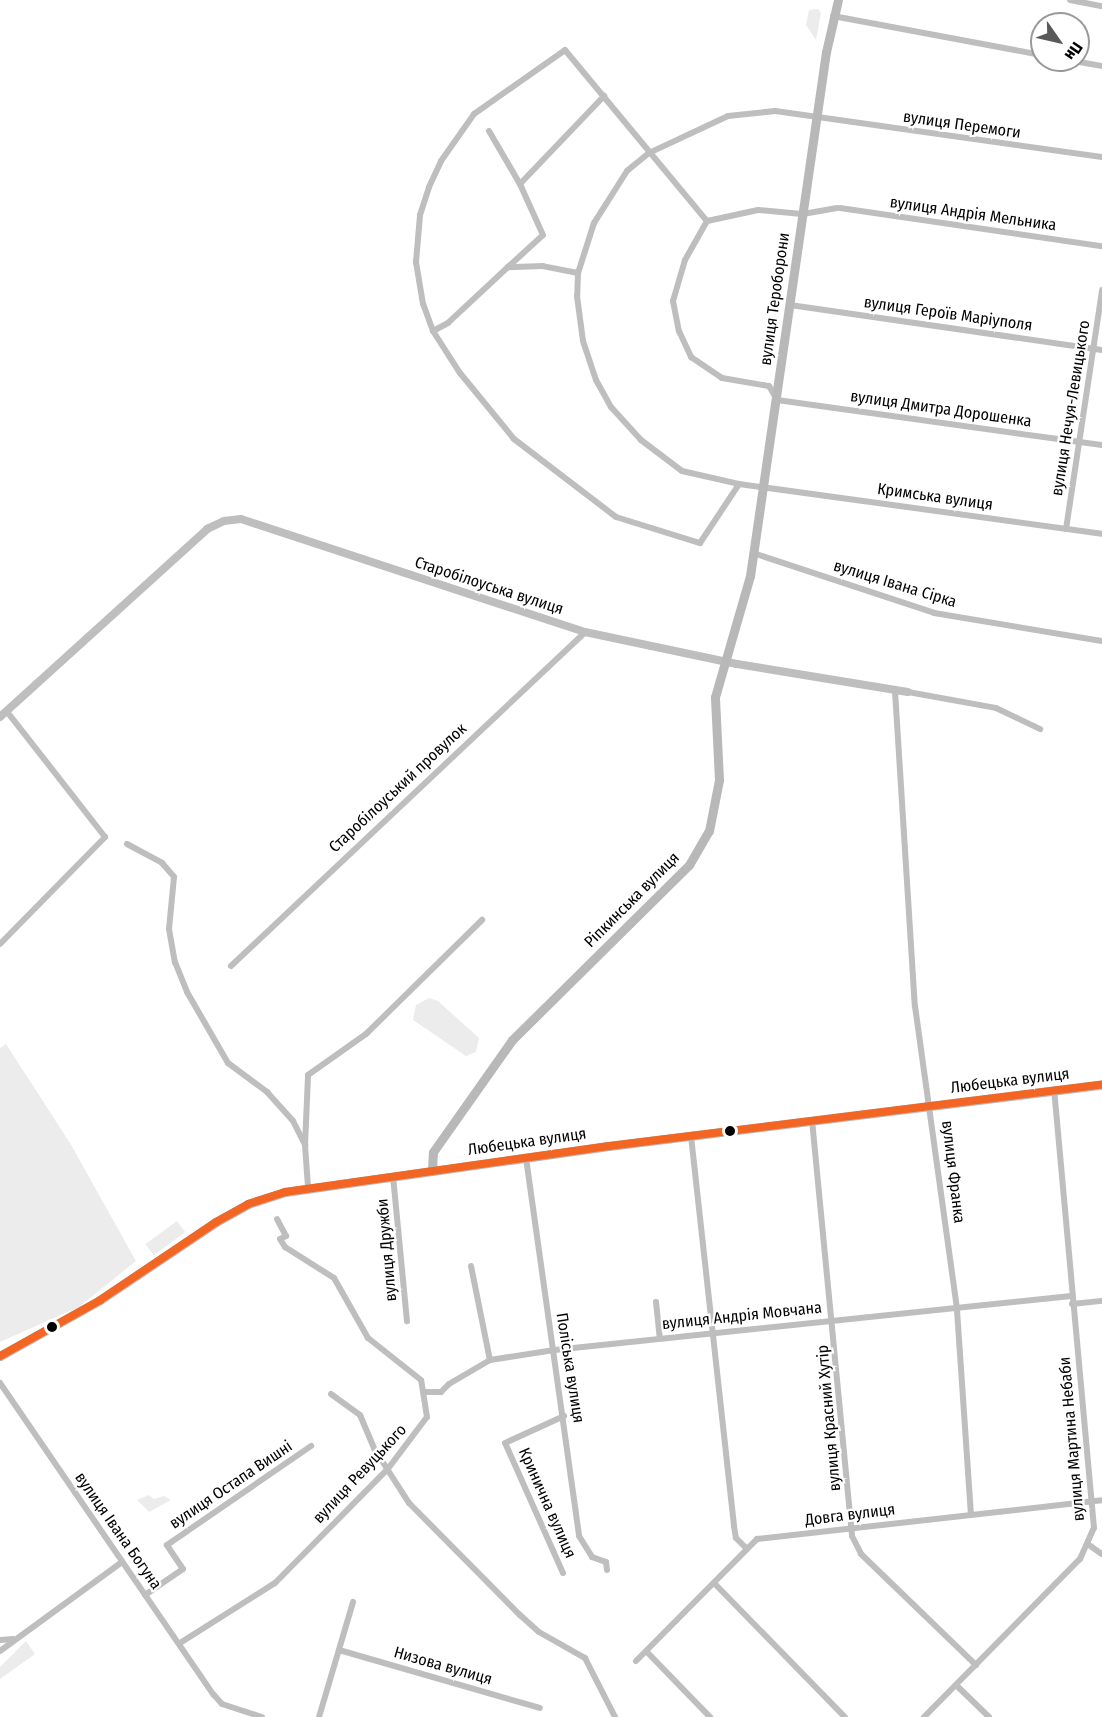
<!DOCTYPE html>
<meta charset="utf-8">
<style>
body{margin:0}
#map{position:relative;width:1102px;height:1717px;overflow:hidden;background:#fff;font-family:"Fira Sans Condensed",sans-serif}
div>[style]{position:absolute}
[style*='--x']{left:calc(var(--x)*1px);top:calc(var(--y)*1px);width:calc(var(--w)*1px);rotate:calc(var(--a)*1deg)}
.green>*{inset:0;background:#ececec;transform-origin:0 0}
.minor>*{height:6px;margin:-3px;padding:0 3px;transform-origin:3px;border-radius:3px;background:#bebebe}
.tertiary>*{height:8px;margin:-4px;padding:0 4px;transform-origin:4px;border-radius:4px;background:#bebebe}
.secondary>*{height:9px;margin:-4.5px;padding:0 4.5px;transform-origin:4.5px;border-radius:4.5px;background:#b8b8b8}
.bus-1>*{height:8px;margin:-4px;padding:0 4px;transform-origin:4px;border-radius:4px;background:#f26522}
.dots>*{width:16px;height:16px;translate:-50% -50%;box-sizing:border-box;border:3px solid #fff;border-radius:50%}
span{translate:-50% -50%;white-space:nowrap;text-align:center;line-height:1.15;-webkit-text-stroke:4.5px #fff;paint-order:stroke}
.street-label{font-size:16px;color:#000}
.north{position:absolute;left:1030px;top:12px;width:60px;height:60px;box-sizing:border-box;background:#fff;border:2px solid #999;border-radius:50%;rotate:124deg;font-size:16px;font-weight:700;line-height:24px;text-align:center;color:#000}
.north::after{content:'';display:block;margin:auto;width:21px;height:27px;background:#595959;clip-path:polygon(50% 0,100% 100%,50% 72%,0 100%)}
</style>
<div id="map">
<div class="green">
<div style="clip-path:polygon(809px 10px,818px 9px,821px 13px,816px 40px,806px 25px)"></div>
<div style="clip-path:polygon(429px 998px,438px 1001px,479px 1038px,476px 1052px,466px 1056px,413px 1020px,416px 1005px)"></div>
<div style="clip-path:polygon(6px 1044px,70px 1143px,136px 1261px,79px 1307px,0 1342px,0 1048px)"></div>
<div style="left:177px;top:1221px;width:14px;height:39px;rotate:54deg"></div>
<div style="clip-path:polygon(149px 1495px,154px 1499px,164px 1496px,171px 1500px,149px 1512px,137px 1500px)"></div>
<div style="clip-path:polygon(26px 1641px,35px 1654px,0 1679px,0 1667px)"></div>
</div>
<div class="minor">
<div style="--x:1070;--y:0;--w:33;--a:11"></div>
<div style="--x:833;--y:16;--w:213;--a:10.6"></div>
<div style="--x:1068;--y:60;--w:35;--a:10"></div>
<div style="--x:489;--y:131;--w:61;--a:59.7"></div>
<div style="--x:520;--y:184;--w:122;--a:-46.3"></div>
<div style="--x:1102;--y:157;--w:330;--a:-172"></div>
<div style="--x:775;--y:111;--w:47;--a:173.9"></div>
<div style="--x:728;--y:116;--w:87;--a:154.9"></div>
<div style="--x:649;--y:153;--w:28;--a:141"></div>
<div style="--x:627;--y:171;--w:62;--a:122.4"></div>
<div style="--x:594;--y:223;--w:52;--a:107.7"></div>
<div style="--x:578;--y:273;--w:23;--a:92"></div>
<div style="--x:577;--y:296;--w:45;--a:82.4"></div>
<div style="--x:583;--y:341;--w:41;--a:71.6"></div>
<div style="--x:596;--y:380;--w:31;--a:61"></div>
<div style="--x:611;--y:407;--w:45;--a:47.7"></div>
<div style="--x:641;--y:440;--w:51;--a:37.1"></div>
<div style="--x:682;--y:471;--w:58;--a:12.8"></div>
<div style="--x:739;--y:484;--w:366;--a:7.8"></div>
<div style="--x:837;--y:208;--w:36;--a:170"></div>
<div style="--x:802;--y:214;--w:44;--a:-174.8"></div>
<div style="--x:758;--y:210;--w:52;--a:167.8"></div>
<div style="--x:707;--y:221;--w:45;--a:119.4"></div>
<div style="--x:685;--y:260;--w:43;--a:106.3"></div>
<div style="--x:673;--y:301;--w:31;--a:79"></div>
<div style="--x:679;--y:331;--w:29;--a:65"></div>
<div style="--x:691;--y:357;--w:37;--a:34"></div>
<div style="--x:722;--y:378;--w:48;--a:9.7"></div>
<div style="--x:769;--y:386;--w:16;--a:60"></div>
<div style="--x:777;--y:400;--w:328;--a:7.9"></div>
<div style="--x:840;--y:208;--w:265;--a:8.3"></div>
<div style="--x:508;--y:267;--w:47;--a:-42.4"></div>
<div style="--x:543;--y:235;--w:56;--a:-114.3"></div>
<div style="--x:578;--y:273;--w:36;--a:-169"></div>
<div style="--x:543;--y:266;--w:35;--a:178"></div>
<div style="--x:508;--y:267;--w:82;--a:137"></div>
<div style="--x:448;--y:323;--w:17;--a:152"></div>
<div style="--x:433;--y:331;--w:50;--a:57.3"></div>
<div style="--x:460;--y:373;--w:85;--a:50.7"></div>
<div style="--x:514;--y:439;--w:128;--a:37.4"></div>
<div style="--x:616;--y:517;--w:88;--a:17.2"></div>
<div style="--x:700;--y:543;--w:71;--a:-56.5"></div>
<div style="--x:790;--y:305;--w:315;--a:8.2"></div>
<div style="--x:433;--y:331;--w:29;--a:-110"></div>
<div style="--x:423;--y:304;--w:43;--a:-99.5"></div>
<div style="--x:416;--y:262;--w:47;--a:-85.1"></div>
<div style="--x:420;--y:215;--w:29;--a:-72"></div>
<div style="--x:429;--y:187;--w:29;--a:-65"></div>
<div style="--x:441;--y:161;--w:57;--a:-54.9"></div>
<div style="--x:474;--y:114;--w:111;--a:-35.1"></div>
<div style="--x:565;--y:50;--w:222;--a:50.3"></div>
<div style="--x:1066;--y:529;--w:242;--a:-81.4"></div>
<div style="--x:753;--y:553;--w:191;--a:18.3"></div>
<div style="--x:934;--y:613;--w:170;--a:9.5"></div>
<div style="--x:895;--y:691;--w:316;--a:86.4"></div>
<div style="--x:915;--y:1006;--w:307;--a:82.1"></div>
<div style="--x:957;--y:1310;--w:204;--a:86.1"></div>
<div style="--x:908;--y:692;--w:89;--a:10.3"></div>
<div style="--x:996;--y:708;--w:49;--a:25.5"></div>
<div style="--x:127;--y:844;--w:40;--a:28"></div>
<div style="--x:162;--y:863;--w:18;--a:49"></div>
<div style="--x:174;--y:877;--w:52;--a:95.5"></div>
<div style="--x:169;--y:929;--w:34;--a:80"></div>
<div style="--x:175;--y:962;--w:32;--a:68"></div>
<div style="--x:187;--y:992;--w:82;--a:60"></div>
<div style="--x:228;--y:1063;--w:49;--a:36.6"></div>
<div style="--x:267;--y:1092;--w:39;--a:48"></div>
<div style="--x:293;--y:1121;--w:27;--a:63"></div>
<div style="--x:0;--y:944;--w:150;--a:-45.5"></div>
<div style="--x:105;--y:837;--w:157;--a:-128"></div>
<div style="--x:231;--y:966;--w:487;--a:-43.3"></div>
<div style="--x:812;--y:1120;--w:418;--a:84.5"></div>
<div style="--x:852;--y:1536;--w:20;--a:63"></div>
<div style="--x:861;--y:1554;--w:160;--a:44"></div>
<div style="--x:691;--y:1136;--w:392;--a:83.7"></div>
<div style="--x:734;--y:1526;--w:12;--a:81"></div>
<div style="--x:736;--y:1538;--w:14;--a:45"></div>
<div style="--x:526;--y:1158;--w:382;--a:82"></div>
<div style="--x:579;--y:1536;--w:25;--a:58"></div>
<div style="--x:592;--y:1557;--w:15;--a:20"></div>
<div style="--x:606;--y:1562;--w:8;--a:83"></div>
<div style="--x:393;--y:1176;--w:146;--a:84.5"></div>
<div style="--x:308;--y:1187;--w:42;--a:-94.1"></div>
<div style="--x:305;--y:1145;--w:70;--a:-87.5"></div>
<div style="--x:308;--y:1075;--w:71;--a:-35.3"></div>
<div style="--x:366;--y:1034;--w:163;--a:-44.5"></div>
<div style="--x:471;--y:1266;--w:96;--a:78.6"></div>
<div style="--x:656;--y:1302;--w:36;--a:84"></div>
<div style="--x:1072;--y:1304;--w:30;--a:-6"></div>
<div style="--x:0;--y:1383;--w:378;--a:55.6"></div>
<div style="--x:214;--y:1695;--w:12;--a:48"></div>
<div style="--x:222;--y:1704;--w:42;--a:18"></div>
<div style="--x:425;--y:1392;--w:16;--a:0"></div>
<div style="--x:441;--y:1392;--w:11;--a:-45"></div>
<div style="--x:449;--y:1384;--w:48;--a:-30.3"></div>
<div style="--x:490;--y:1360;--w:65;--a:-8.9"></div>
<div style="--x:554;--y:1350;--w:520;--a:-5.96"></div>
<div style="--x:331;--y:1394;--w:36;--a:36"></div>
<div style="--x:360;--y:1415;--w:38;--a:67"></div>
<div style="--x:375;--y:1450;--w:63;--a:57.3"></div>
<div style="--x:409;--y:1503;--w:158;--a:45.3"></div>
<div style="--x:520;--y:1615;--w:25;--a:42"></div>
<div style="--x:539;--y:1632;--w:53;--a:29.5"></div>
<div style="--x:585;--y:1658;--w:66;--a:63"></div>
<div style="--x:1089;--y:1545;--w:16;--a:35"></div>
<div style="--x:563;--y:1573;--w:142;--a:-114"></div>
<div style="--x:505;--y:1443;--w:65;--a:-24.6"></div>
<div style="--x:715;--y:1584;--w:186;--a:45.7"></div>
<div style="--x:145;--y:1595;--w:46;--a:-34.4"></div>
<div style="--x:183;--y:1569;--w:29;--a:-124"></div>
<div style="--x:167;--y:1545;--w:175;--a:-34.5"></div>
<div style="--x:0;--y:1640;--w:13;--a:-4"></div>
<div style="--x:180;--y:1643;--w:112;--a:-32.3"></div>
<div style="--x:275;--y:1583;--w:159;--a:-45.3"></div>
<div style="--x:387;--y:1470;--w:66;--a:-53"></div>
<div style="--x:427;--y:1417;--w:37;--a:-99"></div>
<div style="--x:421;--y:1380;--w:68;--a:-141.6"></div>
<div style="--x:368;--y:1338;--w:69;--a:-119.5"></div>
<div style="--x:334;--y:1278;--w:58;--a:-147.7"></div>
<div style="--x:285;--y:1247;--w:9;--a:-122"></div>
<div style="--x:280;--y:1239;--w:7;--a:-27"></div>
<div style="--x:286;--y:1236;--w:19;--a:-118"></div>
<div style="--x:339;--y:1650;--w:209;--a:16.1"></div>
<div style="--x:0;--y:1651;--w:151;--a:-36.1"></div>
<div style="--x:647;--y:1652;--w:91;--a:45.9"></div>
<div style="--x:636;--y:1661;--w:172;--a:-45.2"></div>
<div style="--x:757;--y:1539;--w:347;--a:-6.4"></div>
<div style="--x:956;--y:1685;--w:46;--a:44.1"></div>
<div style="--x:319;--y:1717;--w:120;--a:-73.5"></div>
<div style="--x:924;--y:1717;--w:222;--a:-45.4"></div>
<div style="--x:1080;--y:1559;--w:34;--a:-66"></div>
<div style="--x:1094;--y:1528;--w:438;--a:-95.2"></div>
</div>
<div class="tertiary">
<div style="--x:0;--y:717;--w:280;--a:-42.2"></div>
<div style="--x:207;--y:529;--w:19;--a:-25"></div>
<div style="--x:224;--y:521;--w:17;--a:-7"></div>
<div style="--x:241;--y:519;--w:362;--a:18.2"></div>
<div style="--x:585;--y:632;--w:155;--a:11.9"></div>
<div style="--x:737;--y:664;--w:173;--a:9.3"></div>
</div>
<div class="secondary">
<div style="--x:432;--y:1170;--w:18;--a:-87"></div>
<div style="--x:433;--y:1152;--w:137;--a:-54.8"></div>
<div style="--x:512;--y:1040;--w:249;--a:-44.7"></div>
<div style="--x:689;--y:865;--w:39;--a:-60"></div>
<div style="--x:709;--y:831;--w:52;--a:-78.9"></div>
<div style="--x:719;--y:780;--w:83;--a:-92.8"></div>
<div style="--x:715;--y:697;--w:126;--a:-73.9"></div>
<div style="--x:750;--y:576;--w:529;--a:-81.75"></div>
<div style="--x:826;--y:52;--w:53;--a:-77"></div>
<div style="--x:0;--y:1356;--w:115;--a:-29.2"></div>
<div style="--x:100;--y:1300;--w:140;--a:-33.9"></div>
<div style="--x:216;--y:1222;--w:37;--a:-29"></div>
<div style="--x:248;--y:1204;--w:39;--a:-18"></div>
<div style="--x:285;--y:1192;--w:327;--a:-8.1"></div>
<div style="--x:609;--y:1146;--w:497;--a:-7.1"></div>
</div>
<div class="bus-1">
<div style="--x:0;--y:1356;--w:115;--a:-29.2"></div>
<div style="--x:100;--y:1300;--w:140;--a:-33.9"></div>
<div style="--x:216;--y:1222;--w:37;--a:-29"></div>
<div style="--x:248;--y:1204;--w:39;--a:-18"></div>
<div style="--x:285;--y:1192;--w:327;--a:-8.1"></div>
<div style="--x:609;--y:1146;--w:497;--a:-7.1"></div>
</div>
<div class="dots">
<div style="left:730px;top:1131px;background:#000"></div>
<div style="left:52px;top:1327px;background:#000"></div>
</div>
<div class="street-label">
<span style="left:962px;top:125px;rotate:8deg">вулиця Перемоги</span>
<span style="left:973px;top:214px;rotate:8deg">вулиця Андрія Мельника</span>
<span style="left:775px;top:299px;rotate:-82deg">вулиця Тероборони</span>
<span style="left:948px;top:314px;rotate:8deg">вулиця Героїв Маріуполя</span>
<span style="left:1071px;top:408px;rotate:-81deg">вулиця Нечуя-Левицького</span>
<span style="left:941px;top:409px;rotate:8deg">вулиця Дмитра Дорошенка</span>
<span style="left:935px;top:497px;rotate:8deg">Кримська вулиця</span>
<span style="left:895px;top:584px;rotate:17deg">вулиця Івана Сірка</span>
<span style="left:489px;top:586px;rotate:18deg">Старобілоуська вулиця</span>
<span style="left:398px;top:788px;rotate:-43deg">Старобілоуський провулок</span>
<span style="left:632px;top:900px;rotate:-45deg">Ріпкинська вулиця</span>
<span style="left:1010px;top:1081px;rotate:-7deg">Любецька вулиця</span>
<span style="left:527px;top:1142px;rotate:-8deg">Любецька вулиця</span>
<span style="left:953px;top:1172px;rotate:83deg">вулиця Франка</span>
<span style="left:387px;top:1250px;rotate:-95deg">вулиця Дружби</span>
<span style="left:742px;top:1316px;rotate:-6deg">вулиця Андрія Мовчана</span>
<span style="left:570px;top:1368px;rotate:81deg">Поліська вулиця</span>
<span style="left:829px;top:1418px;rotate:-95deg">вулиця Красний Хутір</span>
<span style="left:1072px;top:1439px;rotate:-95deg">вулиця Мартина Небаби</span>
<span style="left:360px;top:1474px;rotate:-47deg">вулиця Ревуцького</span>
<span style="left:231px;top:1485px;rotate:-34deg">вулиця Остапа Вишні</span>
<span style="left:547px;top:1503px;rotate:66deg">Кринична вулиця</span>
<span style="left:850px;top:1515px;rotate:-7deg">Довга вулиця</span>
<span style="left:118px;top:1531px;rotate:55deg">вулиця Івана Богуна</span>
<span style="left:443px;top:1666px;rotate:16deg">Низова вулиця</span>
</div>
<div class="north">Пн</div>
</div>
